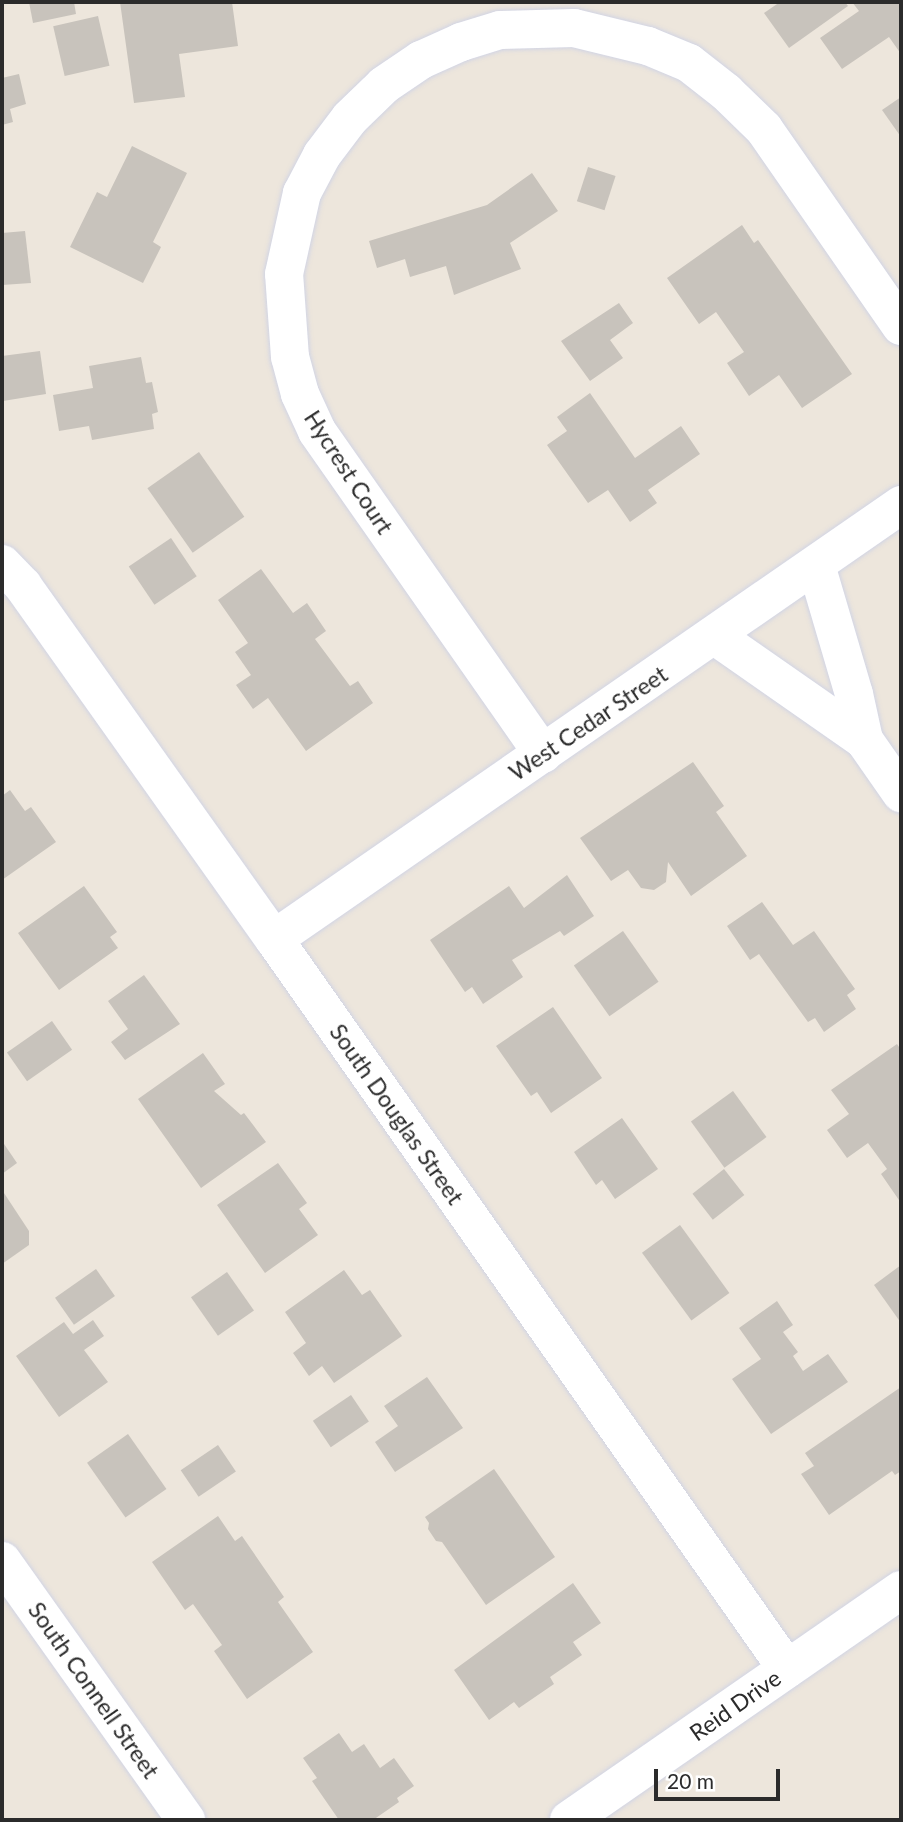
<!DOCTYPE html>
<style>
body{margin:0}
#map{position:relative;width:903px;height:1822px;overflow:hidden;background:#ede6dc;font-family:Lato,sans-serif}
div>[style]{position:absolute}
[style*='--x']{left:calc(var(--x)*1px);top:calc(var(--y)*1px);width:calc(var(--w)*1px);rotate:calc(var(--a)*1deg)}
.building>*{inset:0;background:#c8c3bc;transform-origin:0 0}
.roads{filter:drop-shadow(0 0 2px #d1d4e4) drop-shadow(0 0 2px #d1d4e4)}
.minor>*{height:38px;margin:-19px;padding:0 19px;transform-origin:19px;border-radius:19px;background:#fff}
span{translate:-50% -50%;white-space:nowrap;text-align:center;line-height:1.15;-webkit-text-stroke:6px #fff;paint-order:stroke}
.street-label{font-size:23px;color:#2b2b2b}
.frame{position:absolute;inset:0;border:4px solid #2b2b2b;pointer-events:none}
.scale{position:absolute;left:654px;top:1769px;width:126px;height:32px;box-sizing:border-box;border:4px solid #2b2b2b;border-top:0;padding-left:9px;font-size:21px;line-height:24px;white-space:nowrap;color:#2b2b2b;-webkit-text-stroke:5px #fff;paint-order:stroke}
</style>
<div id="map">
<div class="building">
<div style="clip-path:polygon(29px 2px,74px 2px,76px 14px,33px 23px)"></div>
<div style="clip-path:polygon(120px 2px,232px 2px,238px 46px,179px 54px,185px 97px,134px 103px)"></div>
<div style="clip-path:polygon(780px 2px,845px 2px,848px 6px,789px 48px,764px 13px)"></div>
<div style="clip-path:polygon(852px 2px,901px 2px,901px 54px,889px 37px,842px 69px,820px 38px,859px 11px)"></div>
<div style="left:98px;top:16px;width:51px;height:46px;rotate:77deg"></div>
<div style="clip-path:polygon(19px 74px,26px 104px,10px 109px,13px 122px,2px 125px,2px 78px)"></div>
<div style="clip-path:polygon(901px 97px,901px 137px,882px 110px)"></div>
<div style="clip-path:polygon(132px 146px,187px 173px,153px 242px,161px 247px,143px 283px,70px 247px,97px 192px,107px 197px)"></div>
<div style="left:588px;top:167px;width:29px;height:36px;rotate:18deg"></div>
<div style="clip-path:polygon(532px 173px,558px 211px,510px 243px,521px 269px,454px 295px,446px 266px,410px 277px,405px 259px,377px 268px,369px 241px,487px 205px)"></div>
<div style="clip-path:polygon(742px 225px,754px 243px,758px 240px,852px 374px,802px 408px,779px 375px,749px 396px,727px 363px,744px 352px,716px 312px,699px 324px,667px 278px)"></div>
<div style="clip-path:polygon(25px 231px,31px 283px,2px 285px,2px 233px)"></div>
<div style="clip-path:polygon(619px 303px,633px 323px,610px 340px,623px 358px,590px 381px,561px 341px)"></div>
<div style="clip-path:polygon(40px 351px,46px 394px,3px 401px,2px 356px)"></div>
<div style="clip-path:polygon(141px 357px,146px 383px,152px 382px,158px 412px,152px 414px,154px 429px,92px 440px,89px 426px,59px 431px,53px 395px,93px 388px,89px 366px)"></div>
<div style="clip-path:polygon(590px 393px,635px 458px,681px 426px,700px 454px,648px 490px,657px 503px,630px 522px,608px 490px,588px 503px,547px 445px,567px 431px,557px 417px)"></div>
<div style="left:199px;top:452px;width:79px;height:63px;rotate:55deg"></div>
<div style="left:171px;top:538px;width:46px;height:51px;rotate:56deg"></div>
<div style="clip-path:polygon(261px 569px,293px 613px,307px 603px,326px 631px,315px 639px,350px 686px,358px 681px,373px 703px,306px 751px,268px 698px,253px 709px,236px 685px,251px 675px,235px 652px,248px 643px,218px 600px)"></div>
<div style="clip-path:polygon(693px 762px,724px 806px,716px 812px,747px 856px,691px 896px,668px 862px,666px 882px,654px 890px,641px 888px,628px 870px,611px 881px,580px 838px)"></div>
<div style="clip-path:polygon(10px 790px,25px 811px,31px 807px,56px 842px,2px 880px,2px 796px)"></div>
<div style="clip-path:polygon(567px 875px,594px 916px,564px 936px,560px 931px,512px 960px,523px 977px,483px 1004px,472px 987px,465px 992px,430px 940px,509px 886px,524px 908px)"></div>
<div style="clip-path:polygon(84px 886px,117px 932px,110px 937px,118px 948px,59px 990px,18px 933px)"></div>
<div style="clip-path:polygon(762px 902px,793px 945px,814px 931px,855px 989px,847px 995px,856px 1009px,824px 1032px,815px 1018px,808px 1022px,759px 954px,750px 960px,727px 926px)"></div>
<div style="left:623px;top:931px;width:62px;height:60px;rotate:55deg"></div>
<div style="clip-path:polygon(144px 975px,180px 1024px,125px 1060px,111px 1042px,128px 1029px,108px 1001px)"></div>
<div style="clip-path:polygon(553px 1007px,602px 1078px,551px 1113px,537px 1092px,531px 1096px,496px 1046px)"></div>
<div style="left:52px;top:1021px;width:35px;height:55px;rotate:55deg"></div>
<div style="clip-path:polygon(897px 1044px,901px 1050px,901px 1203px,881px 1174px,887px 1169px,868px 1143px,847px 1158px,827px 1130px,849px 1114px,831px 1090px)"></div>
<div style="clip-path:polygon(203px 1053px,225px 1084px,214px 1091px,241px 1115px,244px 1113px,266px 1142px,201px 1188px,138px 1099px)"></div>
<div style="left:733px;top:1091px;width:57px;height:52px;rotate:54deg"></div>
<div style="clip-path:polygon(622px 1118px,658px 1169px,615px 1199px,602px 1180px,596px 1185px,574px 1152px)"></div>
<div style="clip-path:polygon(2px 1141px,17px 1163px,2px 1174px)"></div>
<div style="clip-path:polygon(278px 1163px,307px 1203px,299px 1209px,318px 1235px,265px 1273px,217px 1205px)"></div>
<div style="left:724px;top:1169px;width:33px;height:40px;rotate:52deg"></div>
<div style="clip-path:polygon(2px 1190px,29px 1231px,29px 1245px,2px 1264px)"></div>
<div style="left:680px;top:1225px;width:84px;height:47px;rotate:54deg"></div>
<div style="clip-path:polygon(901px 1265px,901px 1323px,874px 1285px)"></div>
<div style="left:96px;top:1269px;width:33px;height:50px;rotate:55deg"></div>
<div style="clip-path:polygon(344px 1270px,362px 1295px,370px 1290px,402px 1336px,334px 1383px,322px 1366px,309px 1376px,293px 1353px,306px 1343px,285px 1312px)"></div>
<div style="left:227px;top:1272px;width:47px;height:44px;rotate:55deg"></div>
<div style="clip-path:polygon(777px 1301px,793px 1325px,783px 1332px,798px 1352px,793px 1356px,803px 1371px,828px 1354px,848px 1382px,771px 1434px,732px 1379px,761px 1359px,739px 1328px)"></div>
<div style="clip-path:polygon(93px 1320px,104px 1336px,84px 1350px,108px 1382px,59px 1417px,16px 1356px,64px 1322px,73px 1334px)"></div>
<div style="clip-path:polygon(427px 1377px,463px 1428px,395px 1472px,375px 1442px,398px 1426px,384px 1406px)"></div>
<div style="clip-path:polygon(901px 1387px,901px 1471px,895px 1475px,892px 1471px,829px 1515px,801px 1474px,814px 1466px,805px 1453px)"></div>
<div style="left:351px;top:1395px;width:32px;height:46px;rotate:56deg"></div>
<div style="left:128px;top:1434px;width:67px;height:50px;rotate:55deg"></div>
<div style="left:218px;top:1445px;width:32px;height:45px;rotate:56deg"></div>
<div style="clip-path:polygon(494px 1469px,555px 1557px,486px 1605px,442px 1542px,436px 1541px,428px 1529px,429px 1523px,425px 1517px)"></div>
<div style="clip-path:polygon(218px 1516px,235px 1541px,242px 1536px,284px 1597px,278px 1602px,313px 1652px,247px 1699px,214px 1651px,222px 1645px,193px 1604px,185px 1610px,152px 1562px)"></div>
<div style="clip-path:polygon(573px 1583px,601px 1623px,573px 1642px,582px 1655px,550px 1677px,554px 1684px,519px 1708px,514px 1702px,489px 1720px,454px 1670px)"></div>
<div style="clip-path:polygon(339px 1733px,352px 1752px,364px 1744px,380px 1768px,394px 1758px,414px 1786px,397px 1798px,399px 1802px,373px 1820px,339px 1820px,312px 1781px,317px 1778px,303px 1758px)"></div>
</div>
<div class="roads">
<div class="minor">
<div style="--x:2;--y:564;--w:30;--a:46"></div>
<div style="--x:23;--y:586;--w:433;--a:54.6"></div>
<div style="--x:274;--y:939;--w:892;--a:54.9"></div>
<div style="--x:816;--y:565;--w:134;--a:73.6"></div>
<div style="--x:854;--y:694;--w:47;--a:77.7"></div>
<div style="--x:715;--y:636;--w:182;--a:34.9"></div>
<div style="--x:864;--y:740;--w:65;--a:55.1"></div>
<div style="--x:543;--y:754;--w:394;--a:-125"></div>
<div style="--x:317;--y:431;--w:41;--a:-114.7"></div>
<div style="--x:300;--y:394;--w:38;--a:-105"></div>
<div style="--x:290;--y:357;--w:83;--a:-94.1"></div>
<div style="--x:284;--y:274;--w:83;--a:-77.5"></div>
<div style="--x:302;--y:193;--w:43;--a:-62.2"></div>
<div style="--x:322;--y:155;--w:46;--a:-52.9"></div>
<div style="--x:350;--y:118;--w:47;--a:-44.1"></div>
<div style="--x:384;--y:85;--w:45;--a:-34"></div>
<div style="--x:421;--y:60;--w:44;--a:-24.2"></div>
<div style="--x:461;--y:42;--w:41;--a:-17.1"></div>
<div style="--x:500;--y:30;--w:74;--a:-1.5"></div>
<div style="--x:574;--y:28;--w:76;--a:13.7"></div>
<div style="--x:648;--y:46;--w:44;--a:22.5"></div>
<div style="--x:689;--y:63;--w:47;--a:38.1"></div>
<div style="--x:726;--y:92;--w:53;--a:44.2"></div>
<div style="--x:764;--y:129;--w:240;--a:55.2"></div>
<div style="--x:274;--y:939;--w:763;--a:-34.69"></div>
<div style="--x:2;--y:1561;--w:318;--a:54.6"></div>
<div style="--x:569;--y:1820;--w:404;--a:-34.7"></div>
</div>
</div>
<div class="street-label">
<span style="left:349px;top:472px;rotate:57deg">Hycrest Court</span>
<span style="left:588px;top:723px;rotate:-34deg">West Cedar Street</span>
<span style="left:397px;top:1114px;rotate:55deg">South Douglas Street</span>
<span style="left:94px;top:1690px;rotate:55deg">South Connell Street</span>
<span style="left:735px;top:1705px;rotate:-35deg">Reid Drive</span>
</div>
<div class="frame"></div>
<div class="scale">20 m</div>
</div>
